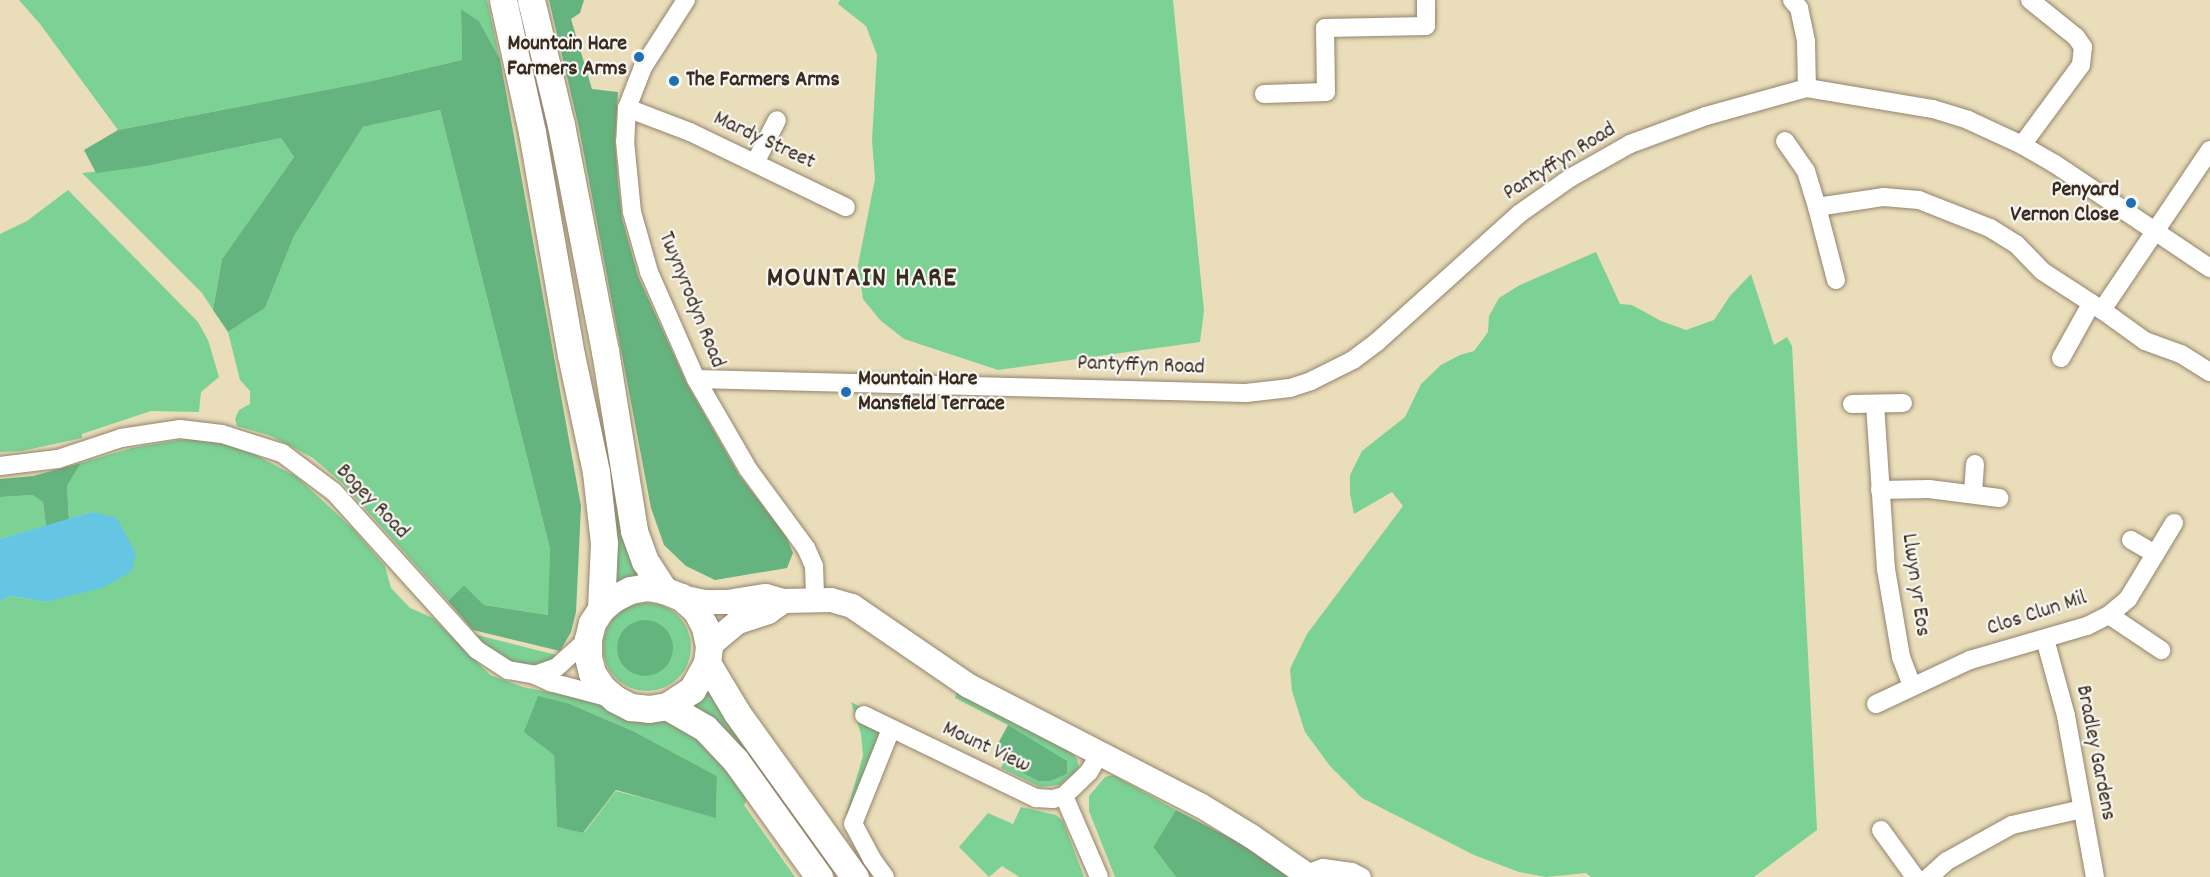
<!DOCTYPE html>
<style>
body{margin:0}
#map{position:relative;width:2210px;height:877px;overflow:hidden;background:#eaddba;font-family:Dekko,sans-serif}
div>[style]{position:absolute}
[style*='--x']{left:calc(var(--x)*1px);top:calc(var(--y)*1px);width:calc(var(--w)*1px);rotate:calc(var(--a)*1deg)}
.green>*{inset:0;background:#7cd195}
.round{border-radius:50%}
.forest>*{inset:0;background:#65b37e}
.water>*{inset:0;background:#64c6e2}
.roads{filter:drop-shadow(0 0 2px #92846c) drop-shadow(0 0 2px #92846c)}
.minor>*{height:18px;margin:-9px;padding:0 9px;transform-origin:9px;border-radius:9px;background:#fff}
.major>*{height:24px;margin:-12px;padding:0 12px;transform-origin:12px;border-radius:12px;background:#fff}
.highway>*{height:27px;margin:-13.5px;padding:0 13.5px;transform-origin:13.5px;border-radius:13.5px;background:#fff}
.dots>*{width:16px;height:16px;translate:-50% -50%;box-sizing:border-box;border:3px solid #f6f6f2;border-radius:50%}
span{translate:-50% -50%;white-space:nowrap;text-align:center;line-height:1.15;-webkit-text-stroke:4.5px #f6f6f2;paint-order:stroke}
.poi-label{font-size:22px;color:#3b2a1e;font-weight:700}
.right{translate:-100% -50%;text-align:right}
.left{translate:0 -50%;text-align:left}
.street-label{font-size:22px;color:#3b2a1e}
.district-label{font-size:28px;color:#3b2a1e;font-weight:700;letter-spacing:1.5px}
</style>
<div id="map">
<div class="green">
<div style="clip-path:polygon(19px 0,487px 0,500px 59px,479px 21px,461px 9px,462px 60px,367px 82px,118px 130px,40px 24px)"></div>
<div style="clip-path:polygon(840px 0,1173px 0,1204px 311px,1200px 342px,998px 370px,904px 339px,880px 320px,863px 299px,858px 265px,875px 179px,872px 140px,877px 55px,866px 26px,838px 4px)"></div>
<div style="clip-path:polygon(440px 110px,550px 549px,549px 615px,484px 605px,464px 585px,448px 601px,342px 483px,313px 458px,271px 436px,237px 426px,235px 419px,239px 410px,250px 404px,250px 391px,240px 380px,228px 332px,265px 308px,294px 236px,363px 127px)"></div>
<div style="clip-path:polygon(281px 138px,294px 157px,222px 259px,213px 310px,202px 293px,82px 173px,147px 166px)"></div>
<div style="clip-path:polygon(68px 190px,198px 322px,208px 340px,219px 377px,201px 392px,199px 412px,151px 411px,82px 434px,82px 438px,22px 451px,0 452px,0 234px,27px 221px)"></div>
<div style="clip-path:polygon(1596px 252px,1620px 304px,1632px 305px,1661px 321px,1686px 330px,1714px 320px,1730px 296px,1751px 274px,1774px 345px,1787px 337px,1792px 346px,1817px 830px,1754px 877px,1591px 877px,1586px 873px,1546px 877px,1519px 872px,1474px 855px,1362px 798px,1330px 766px,1305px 732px,1292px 691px,1290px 669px,1307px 634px,1403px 506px,1392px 492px,1354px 514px,1350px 494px,1350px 475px,1362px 451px,1405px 417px,1421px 384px,1441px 365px,1460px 355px,1474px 351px,1488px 332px,1489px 316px,1499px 298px,1520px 285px)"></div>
<div style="clip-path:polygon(evenodd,185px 439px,223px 443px,256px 455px,297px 477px,353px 529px,385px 566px,391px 588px,410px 608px,433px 618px,490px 675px,523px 687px,594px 701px,619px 717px,645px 721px,666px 720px,686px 727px,726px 767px,747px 800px,744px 805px,795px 877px,0 877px,0 601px,11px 596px,46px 602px,92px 512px,69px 519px,67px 486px,81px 463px,132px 448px,185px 439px,570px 704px,633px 731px,717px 776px,716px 817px,616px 791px,584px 833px,557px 827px,554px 755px,570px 704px)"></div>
<div style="clip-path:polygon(34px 495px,43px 502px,46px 526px,0 539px,0 497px)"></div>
<div style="clip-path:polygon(608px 496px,619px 497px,638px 575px,610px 585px)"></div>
<div class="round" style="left:603px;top:603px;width:88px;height:88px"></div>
<div style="clip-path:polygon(473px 634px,560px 656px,551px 662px,531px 667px,512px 663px,493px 654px)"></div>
<div style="clip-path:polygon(709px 688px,715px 704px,766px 773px,757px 779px,690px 708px)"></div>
<div style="clip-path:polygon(957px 691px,1070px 751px,1077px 759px,1079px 767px,1076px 777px,1072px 775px,1060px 785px,1040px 787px,1001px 768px,1003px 763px,1038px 781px,1051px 781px,1067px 774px,1008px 725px,955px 698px)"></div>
<div style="clip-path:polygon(851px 702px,861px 707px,858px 717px,875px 726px,881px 737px,849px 815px,846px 814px,863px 756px,861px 734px)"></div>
<div style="clip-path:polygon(1113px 775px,1176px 810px,1153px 847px,1176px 877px,1115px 877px,1089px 811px,1089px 796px,1105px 777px)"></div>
<div style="clip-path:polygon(1021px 807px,1056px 815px,1063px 821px,1084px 877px,1019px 877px,1002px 866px,989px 877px,959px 847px,988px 813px,1013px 824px)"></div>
</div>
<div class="forest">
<div style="clip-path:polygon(549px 0,584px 0,580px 13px,571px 19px,592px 89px,618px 92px,615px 142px,618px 183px,622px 218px,638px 276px,687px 384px,739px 475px,786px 536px,793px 553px,787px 568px,715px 580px,686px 566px,664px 545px,651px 508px,579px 128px)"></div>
<div style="clip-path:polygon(461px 9px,479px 21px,500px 59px,581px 506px,576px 612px,571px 632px,560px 651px,473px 630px,448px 601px,464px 585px,484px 605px,548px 615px,550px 549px,440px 110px,363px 127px,294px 236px,265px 308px,228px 332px,213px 310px,222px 259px,294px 157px,281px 138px,147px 166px,96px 173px,84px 150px,118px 130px,367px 82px,462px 60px)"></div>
<div style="clip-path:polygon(81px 463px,67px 486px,69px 519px,46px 526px,43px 502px,33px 495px,0 497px,0 479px,33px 476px)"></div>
<div class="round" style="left:617px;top:620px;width:56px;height:56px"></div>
<div style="clip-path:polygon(538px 696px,570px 704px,633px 731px,717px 776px,716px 818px,616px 790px,583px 833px,557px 827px,554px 755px,524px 732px)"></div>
<div style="clip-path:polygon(1008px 725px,1067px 761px,1067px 774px,1051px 781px,1038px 781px,1003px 763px,1007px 755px,995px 749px)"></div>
<div style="clip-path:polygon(1176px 810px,1261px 854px,1293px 877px,1176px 877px,1153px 847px)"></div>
</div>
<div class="water">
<div style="clip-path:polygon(92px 512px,117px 518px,136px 554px,131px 572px,102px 588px,46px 602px,11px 596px,0 601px,0 539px)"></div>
</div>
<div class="roads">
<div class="minor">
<div style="--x:686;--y:0;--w:80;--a:122.7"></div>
<div style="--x:643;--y:67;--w:44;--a:111.3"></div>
<div style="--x:627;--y:108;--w:33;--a:93"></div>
<div style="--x:625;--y:141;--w:71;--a:84.4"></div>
<div style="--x:632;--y:212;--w:62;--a:74.2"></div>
<div style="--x:649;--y:272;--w:117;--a:66.3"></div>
<div style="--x:696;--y:379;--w:104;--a:60"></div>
<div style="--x:748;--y:469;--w:98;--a:53.7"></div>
<div style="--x:806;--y:548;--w:20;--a:66"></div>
<div style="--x:814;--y:566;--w:35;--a:88"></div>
<div style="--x:1792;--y:0;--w:11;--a:49"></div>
<div style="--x:1799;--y:8;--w:35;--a:78"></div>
<div style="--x:1806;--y:42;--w:46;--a:88.8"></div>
<div style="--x:1264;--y:94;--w:62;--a:-1.8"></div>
<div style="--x:1326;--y:92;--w:64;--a:-90.9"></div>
<div style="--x:1325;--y:28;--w:101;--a:-1.1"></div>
<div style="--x:1426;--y:26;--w:26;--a:-90"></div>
<div style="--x:627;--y:108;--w:67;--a:20.9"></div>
<div style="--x:690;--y:132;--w:173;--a:25.7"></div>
<div style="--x:1785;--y:141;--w:37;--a:55"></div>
<div style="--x:1806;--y:171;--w:38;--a:73"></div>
<div style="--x:2022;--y:145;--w:99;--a:-53.6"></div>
<div style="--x:2081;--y:65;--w:18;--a:-84"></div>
<div style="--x:2083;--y:47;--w:12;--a:-125"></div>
<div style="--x:2076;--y:37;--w:59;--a:-141.2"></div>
<div style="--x:755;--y:163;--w:48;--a:-62.9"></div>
<div style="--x:1836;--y:280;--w:75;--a:-104.6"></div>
<div style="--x:1817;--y:207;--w:68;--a:-8.5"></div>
<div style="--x:1884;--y:197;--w:35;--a:5"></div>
<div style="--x:1919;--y:200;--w:76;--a:21.5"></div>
<div style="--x:1990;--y:228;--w:31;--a:32"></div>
<div style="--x:2016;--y:244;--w:37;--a:46"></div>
<div style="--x:2042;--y:271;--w:72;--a:33"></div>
<div style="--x:2102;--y:310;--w:193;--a:-56"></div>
<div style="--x:2102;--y:310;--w:53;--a:35.8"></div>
<div style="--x:2145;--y:341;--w:38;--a:20"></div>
<div style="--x:2181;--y:354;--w:34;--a:32"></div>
<div style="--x:2061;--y:358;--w:62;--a:-60.9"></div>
<div style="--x:696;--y:379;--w:550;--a:1.46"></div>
<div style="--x:1246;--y:393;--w:44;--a:-6.5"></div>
<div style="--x:1290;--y:388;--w:22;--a:-18"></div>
<div style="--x:1311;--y:381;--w:47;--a:-26.6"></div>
<div style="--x:1353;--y:360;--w:30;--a:-37"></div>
<div style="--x:1377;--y:342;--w:191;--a:-42"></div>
<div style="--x:1519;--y:214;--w:62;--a:-35.2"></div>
<div style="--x:1570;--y:178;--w:69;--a:-29.5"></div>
<div style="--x:1630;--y:144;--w:81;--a:-20.2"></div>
<div style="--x:1706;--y:116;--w:105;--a:-15.5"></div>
<div style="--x:1807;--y:88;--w:128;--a:9.5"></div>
<div style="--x:1933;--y:109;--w:37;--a:17"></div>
<div style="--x:1968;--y:120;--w:60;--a:24.8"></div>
<div style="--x:2022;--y:145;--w:38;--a:30"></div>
<div style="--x:2055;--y:164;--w:187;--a:33.9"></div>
<div style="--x:1852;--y:404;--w:51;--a:-1.1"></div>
<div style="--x:1875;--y:404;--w:165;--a:86.2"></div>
<div style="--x:1886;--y:569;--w:89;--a:80.3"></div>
<div style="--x:1901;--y:657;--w:31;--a:69"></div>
<div style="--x:0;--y:466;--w:58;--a:-6.9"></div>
<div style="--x:58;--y:459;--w:66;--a:-18.4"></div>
<div style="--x:121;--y:438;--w:60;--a:-8.7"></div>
<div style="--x:180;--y:429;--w:42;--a:6.8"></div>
<div style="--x:222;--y:434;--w:63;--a:17.6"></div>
<div style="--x:282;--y:453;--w:65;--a:36.9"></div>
<div style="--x:334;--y:492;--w:213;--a:47.9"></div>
<div style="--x:477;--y:650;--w:37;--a:33"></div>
<div style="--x:508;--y:670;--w:27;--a:10"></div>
<div style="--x:535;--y:675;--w:17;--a:25"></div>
<div style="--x:550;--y:682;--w:63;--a:14.7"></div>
<div style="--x:1880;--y:490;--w:49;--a:-1.2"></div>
<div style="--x:1929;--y:489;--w:71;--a:7.3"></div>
<div style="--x:1973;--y:493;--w:29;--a:-86"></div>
<div style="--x:2131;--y:540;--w:28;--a:30"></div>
<div style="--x:2109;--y:615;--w:63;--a:33.9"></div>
<div style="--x:2045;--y:639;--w:80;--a:74.7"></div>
<div style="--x:2066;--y:716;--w:164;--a:79.8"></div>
<div style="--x:535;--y:675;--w:23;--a:-20"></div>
<div style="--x:557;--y:667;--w:42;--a:-42.1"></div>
<div style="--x:1876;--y:704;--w:104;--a:-25.1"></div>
<div style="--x:1970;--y:660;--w:122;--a:-16.2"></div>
<div style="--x:2087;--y:626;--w:25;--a:-27"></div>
<div style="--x:2109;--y:615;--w:25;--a:-40"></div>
<div style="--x:2128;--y:599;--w:89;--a:-58.8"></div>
<div style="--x:864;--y:715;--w:191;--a:25.8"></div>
<div style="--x:1036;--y:798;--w:17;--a:3"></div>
<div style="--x:1053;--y:799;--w:11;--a:-15"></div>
<div style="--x:1064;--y:796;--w:35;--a:-44"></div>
<div style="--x:1089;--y:772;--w:20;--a:-60"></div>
<div style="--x:1064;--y:796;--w:88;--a:66.6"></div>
<div style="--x:1881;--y:830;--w:58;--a:54.1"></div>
<div style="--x:1307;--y:874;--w:17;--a:-21"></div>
<div style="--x:1323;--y:868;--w:29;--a:8"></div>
<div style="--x:1352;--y:872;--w:11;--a:27"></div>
<div style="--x:885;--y:877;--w:22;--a:-126"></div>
<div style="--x:872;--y:859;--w:40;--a:-118"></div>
<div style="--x:853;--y:824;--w:102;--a:-68.2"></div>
<div style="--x:1929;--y:877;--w:24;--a:-42"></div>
<div style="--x:1947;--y:861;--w:74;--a:-29"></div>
<div style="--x:2012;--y:825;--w:72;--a:-12.9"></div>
</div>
<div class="major">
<div style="--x:681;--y:597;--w:24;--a:12"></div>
<div style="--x:704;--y:602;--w:23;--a:0"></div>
<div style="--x:727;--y:602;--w:39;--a:-9"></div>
<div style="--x:766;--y:596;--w:19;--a:16"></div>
<div style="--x:784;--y:601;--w:47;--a:-1.2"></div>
<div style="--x:831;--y:600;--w:22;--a:16"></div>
<div style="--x:852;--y:606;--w:142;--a:34.4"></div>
<div style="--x:969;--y:686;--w:260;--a:27.3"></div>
<div style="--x:1200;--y:805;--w:60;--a:31.3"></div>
<div style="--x:1251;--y:836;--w:72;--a:34.8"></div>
<div style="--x:709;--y:646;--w:38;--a:-40"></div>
<div style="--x:738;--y:622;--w:32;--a:-18"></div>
<div style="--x:768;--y:612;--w:19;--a:-35"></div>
</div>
<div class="highway">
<div style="--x:503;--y:0;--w:135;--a:77.6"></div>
<div style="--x:532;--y:132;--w:226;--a:80.1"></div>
<div style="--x:571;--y:355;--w:120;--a:77.9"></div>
<div style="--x:596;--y:472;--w:71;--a:83.6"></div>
<div style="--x:604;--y:543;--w:66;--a:92.6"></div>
<div style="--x:601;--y:609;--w:17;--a:123"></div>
<div style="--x:592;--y:623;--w:16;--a:104"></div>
<div style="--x:588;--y:639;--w:18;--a:90"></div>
<div style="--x:588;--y:657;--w:16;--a:76"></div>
<div style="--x:592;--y:673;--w:18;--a:56"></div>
<div style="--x:602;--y:688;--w:17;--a:40"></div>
<div style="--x:615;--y:699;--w:18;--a:27"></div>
<div style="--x:631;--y:707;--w:18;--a:6"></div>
<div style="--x:649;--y:709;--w:18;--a:-9"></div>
<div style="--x:667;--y:706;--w:30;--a:-33"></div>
<div style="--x:692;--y:690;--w:31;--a:-61"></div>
<div style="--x:707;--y:663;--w:17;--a:-83"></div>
<div style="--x:709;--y:646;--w:19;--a:-102"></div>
<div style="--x:705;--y:627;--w:19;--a:-118"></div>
<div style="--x:696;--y:610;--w:20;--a:-139"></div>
<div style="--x:681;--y:597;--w:18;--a:-158"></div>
<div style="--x:664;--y:590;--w:17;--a:-170"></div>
<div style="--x:647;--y:587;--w:17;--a:170"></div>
<div style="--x:630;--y:590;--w:18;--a:153"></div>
<div style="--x:614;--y:598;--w:17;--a:140"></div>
<div style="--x:531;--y:0;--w:129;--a:76.5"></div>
<div style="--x:561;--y:125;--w:230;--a:79"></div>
<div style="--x:605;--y:351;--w:182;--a:80.8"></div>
<div style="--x:634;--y:531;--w:32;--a:70"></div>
<div style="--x:645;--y:561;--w:35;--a:57"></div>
<div style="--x:707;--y:663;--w:58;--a:59"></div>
<div style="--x:737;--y:713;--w:202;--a:54.3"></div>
<div style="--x:667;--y:706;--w:44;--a:30.1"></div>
<div style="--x:705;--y:728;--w:45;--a:46.8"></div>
<div style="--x:736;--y:761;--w:143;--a:54.4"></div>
</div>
</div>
<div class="dots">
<div style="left:639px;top:57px;background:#1f6fb2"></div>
<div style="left:674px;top:81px;background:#1f6fb2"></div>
<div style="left:2131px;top:203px;background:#1f6fb2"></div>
<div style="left:846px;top:392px;background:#1f6fb2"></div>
</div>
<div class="poi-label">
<span class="right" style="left:627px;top:57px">Mountain Hare<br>Farmers Arms</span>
<span class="left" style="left:686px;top:81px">The Farmers Arms</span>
<span class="right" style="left:2119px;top:203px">Penyard<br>Vernon Close</span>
<span class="left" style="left:858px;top:392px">Mountain Hare<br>Mansfield Terrace</span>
</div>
<div class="street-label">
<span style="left:764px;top:141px;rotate:25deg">Mardy Street</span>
<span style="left:1560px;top:162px;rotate:-32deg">Pantyffyn Road</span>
<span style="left:691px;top:300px;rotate:68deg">Twynyrodyn Road</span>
<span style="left:1141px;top:366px;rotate:2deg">Pantyffyn Road</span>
<span style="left:372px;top:502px;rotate:46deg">Bogey Road</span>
<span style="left:1915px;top:585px;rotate:82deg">Llwyn yr Eos</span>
<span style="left:2037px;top:614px;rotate:-18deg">Clos Clun Mil</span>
<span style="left:986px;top:748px;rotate:25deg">Mount View</span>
<span style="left:2095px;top:753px;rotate:79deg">Bradley Gardens</span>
</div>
<div class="district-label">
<span style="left:862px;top:280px">MOUNTAIN HARE</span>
</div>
</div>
